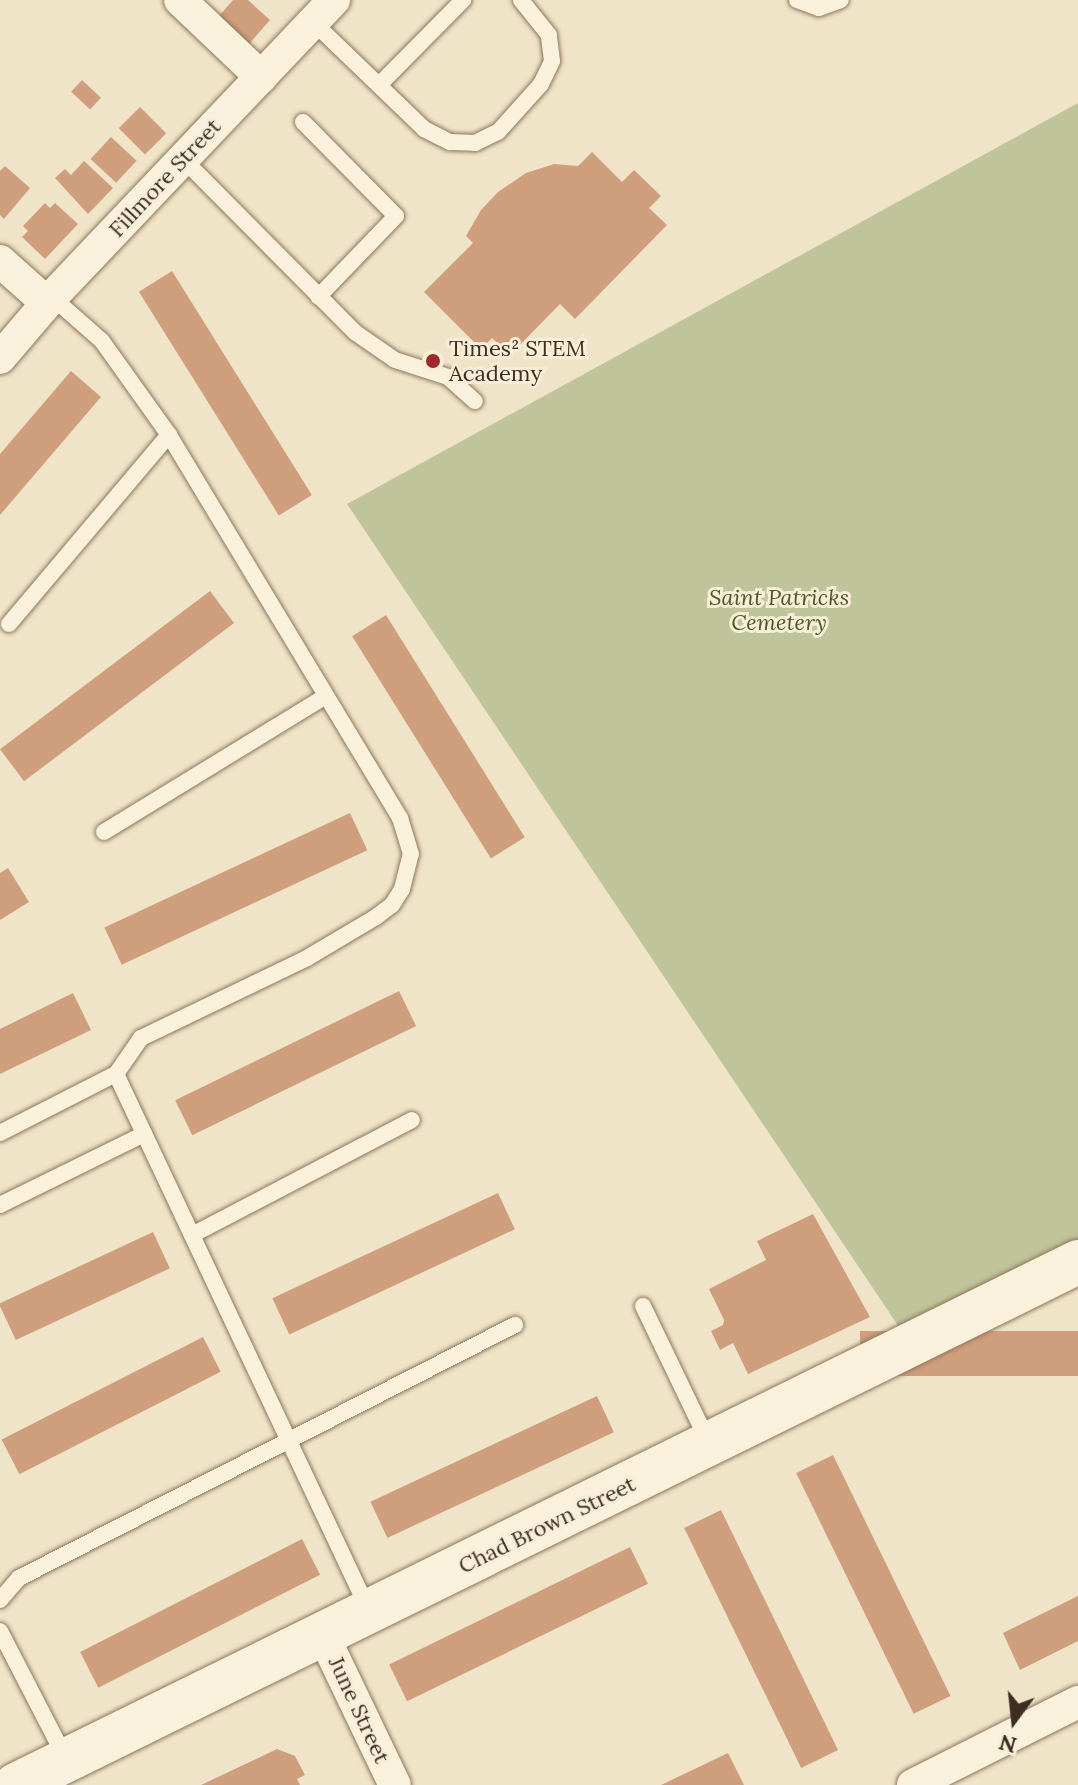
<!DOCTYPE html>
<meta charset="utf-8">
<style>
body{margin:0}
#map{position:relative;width:1078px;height:1785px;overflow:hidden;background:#f0e4c8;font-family:Lora,serif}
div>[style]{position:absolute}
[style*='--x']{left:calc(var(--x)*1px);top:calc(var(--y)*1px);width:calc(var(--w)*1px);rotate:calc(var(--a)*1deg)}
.cemetery>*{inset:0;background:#bfc49a}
.building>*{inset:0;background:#cf9f7d;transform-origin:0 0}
.roads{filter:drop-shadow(0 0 2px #8d765c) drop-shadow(0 0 2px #8d765c)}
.lane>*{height:16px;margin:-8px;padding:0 8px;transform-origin:8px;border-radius:8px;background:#faf1dc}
.street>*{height:32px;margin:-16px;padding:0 16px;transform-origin:16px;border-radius:16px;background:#faf1dc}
.secondary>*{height:44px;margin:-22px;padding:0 22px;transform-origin:22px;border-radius:22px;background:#faf1dc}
.dots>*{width:22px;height:22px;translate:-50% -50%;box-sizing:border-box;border:4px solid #f7eed8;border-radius:50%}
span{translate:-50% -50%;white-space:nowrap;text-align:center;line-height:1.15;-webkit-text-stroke:6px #f7eed8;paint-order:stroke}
.street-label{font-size:22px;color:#3d2e20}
.poi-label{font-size:22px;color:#3d2e20}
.left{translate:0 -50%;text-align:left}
.park-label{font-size:22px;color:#4d5a26;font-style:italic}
.north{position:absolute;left:974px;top:1681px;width:80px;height:80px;-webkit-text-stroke:6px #f7eed8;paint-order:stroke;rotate:195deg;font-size:22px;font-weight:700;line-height:32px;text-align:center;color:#3d2e20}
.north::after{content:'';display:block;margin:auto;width:28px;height:36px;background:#3d2e20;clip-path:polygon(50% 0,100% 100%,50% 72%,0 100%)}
</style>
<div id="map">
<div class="cemetery">
<div style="clip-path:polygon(1078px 103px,1078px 1239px,899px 1327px,347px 504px)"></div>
</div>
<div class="building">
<div style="clip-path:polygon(233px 0,248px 0,270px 20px,248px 45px,218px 17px)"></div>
<div style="left:82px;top:80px;width:26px;height:16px;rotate:43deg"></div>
<div style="left:140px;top:107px;width:37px;height:30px;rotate:45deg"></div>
<div style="left:111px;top:137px;width:35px;height:30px;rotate:43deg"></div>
<div style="clip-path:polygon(592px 152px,622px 182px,634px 170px,661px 196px,649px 208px,667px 225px,575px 319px,560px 304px,510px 355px,492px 338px,481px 349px,424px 292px,473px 243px,466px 236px,481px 210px,498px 192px,526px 173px,554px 164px,578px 166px)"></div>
<div style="clip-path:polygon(84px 161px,113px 188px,88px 214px,55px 178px,65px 169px,71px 175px)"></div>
<div style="clip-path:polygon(5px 166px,30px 188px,4px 219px,0 215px,0 171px)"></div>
<div style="clip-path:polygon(45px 203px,50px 208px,55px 203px,78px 224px,45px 259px,22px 237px,28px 231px,23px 226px)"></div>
<div style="left:172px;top:271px;width:264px;height:39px;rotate:58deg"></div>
<div style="clip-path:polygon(71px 371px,101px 397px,0 515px,0 454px)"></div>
<div style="left:210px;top:591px;width:40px;height:263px;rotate:53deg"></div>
<div style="left:386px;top:615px;width:262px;height:40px;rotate:58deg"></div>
<div style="left:350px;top:813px;width:41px;height:271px;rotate:65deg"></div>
<div style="clip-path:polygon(8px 868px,29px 902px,0 920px,0 873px)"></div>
<div style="left:399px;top:991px;width:39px;height:249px;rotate:64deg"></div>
<div style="clip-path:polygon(73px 993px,91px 1030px,0 1074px,0 1029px)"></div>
<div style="left:498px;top:1193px;width:40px;height:249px;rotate:65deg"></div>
<div style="clip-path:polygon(813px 1214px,870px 1317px,748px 1374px,733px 1343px,720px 1350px,711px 1331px,723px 1325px,724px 1320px,709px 1289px,766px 1260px,757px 1241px)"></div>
<div style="left:153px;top:1232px;width:40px;height:170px;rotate:65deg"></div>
<div style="left:1078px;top:1331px;width:45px;height:218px;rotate:90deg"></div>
<div style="left:203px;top:1337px;width:39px;height:226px;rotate:63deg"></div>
<div style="left:597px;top:1396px;width:40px;height:250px;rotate:65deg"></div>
<div style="left:833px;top:1455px;width:268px;height:41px;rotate:64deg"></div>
<div style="left:721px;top:1510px;width:267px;height:41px;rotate:64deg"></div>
<div style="left:302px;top:1539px;width:40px;height:249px;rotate:63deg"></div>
<div style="left:630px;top:1547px;width:41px;height:268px;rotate:64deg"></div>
<div style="clip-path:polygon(1078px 1596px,1078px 1641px,1020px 1670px,1003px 1633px)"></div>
<div style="clip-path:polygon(277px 1749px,295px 1756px,305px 1775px,297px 1779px,300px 1785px,201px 1785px)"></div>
<div style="clip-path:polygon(728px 1753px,744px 1785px,661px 1785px)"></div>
</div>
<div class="roads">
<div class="lane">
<div style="--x:797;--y:0;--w:23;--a:20"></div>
<div style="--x:819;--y:8;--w:23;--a:-20"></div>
<div style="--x:313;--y:22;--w:154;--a:43.9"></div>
<div style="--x:424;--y:129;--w:29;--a:27"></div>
<div style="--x:450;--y:142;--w:25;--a:2"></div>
<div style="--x:475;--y:143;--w:25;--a:-26"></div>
<div style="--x:498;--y:132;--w:64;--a:-48.1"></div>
<div style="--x:541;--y:84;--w:25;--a:-64"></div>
<div style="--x:552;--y:61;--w:26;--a:-97"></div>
<div style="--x:549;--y:35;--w:45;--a:-128.7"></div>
<div style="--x:379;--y:85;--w:120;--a:-45.3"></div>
<div style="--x:303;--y:122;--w:132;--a:45.3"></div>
<div style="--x:396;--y:216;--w:112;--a:133.9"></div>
<div style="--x:183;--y:159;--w:245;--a:45.2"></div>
<div style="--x:356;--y:333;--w:47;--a:34.7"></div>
<div style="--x:395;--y:360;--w:56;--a:17.8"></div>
<div style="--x:448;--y:377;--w:36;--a:42"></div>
<div style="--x:9;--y:624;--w:248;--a:-49.8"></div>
<div style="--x:104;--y:832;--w:260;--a:-31.5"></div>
<div style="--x:116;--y:1074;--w:594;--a:64.77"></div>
<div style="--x:0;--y:1133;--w:130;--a:-27"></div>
<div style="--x:116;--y:1074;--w:44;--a:-55.2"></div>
<div style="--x:141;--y:1038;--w:184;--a:-25.7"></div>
<div style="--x:307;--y:958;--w:80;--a:-30.7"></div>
<div style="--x:376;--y:917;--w:20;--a:-37"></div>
<div style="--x:392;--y:905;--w:19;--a:-58"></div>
<div style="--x:402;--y:889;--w:36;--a:-76"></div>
<div style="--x:411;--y:854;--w:38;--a:-107"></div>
<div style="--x:400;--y:818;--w:447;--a:-121.1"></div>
<div style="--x:169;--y:435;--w:115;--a:-125.5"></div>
<div style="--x:102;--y:341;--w:67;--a:-138.7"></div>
<div style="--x:0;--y:1205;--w:161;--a:-26.2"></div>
<div style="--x:192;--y:1235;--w:248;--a:-27.6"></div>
<div style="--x:643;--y:1306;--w:152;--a:64.3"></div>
<div style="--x:0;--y:1600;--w:29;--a:-49"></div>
<div style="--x:19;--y:1578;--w:557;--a:-27.03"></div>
<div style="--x:0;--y:1631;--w:144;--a:62.7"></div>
</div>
<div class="street">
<div style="--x:180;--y:0;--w:112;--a:43.5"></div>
<div style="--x:0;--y:261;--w:63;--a:41.8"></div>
<div style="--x:0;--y:358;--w:80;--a:-49.6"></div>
<div style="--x:52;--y:297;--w:410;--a:-46.5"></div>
<div style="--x:323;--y:1635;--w:166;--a:64.4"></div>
<div style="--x:913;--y:1785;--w:185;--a:-26.7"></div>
</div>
<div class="secondary">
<div style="--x:16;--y:1785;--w:1184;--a:-26.22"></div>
</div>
</div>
<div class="dots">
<div style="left:433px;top:361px;background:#9e2a2b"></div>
</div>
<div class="street-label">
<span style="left:165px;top:178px;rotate:-47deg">Fillmore Street</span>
<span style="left:547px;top:1525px;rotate:-26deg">Chad Brown Street</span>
<span style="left:359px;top:1710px;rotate:65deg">June Street</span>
</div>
<div class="poi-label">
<span class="left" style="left:449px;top:361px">Times² STEM<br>Academy</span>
</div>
<div class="park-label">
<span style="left:779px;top:610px">Saint Patricks<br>Cemetery</span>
</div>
<div class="north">N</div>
</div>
